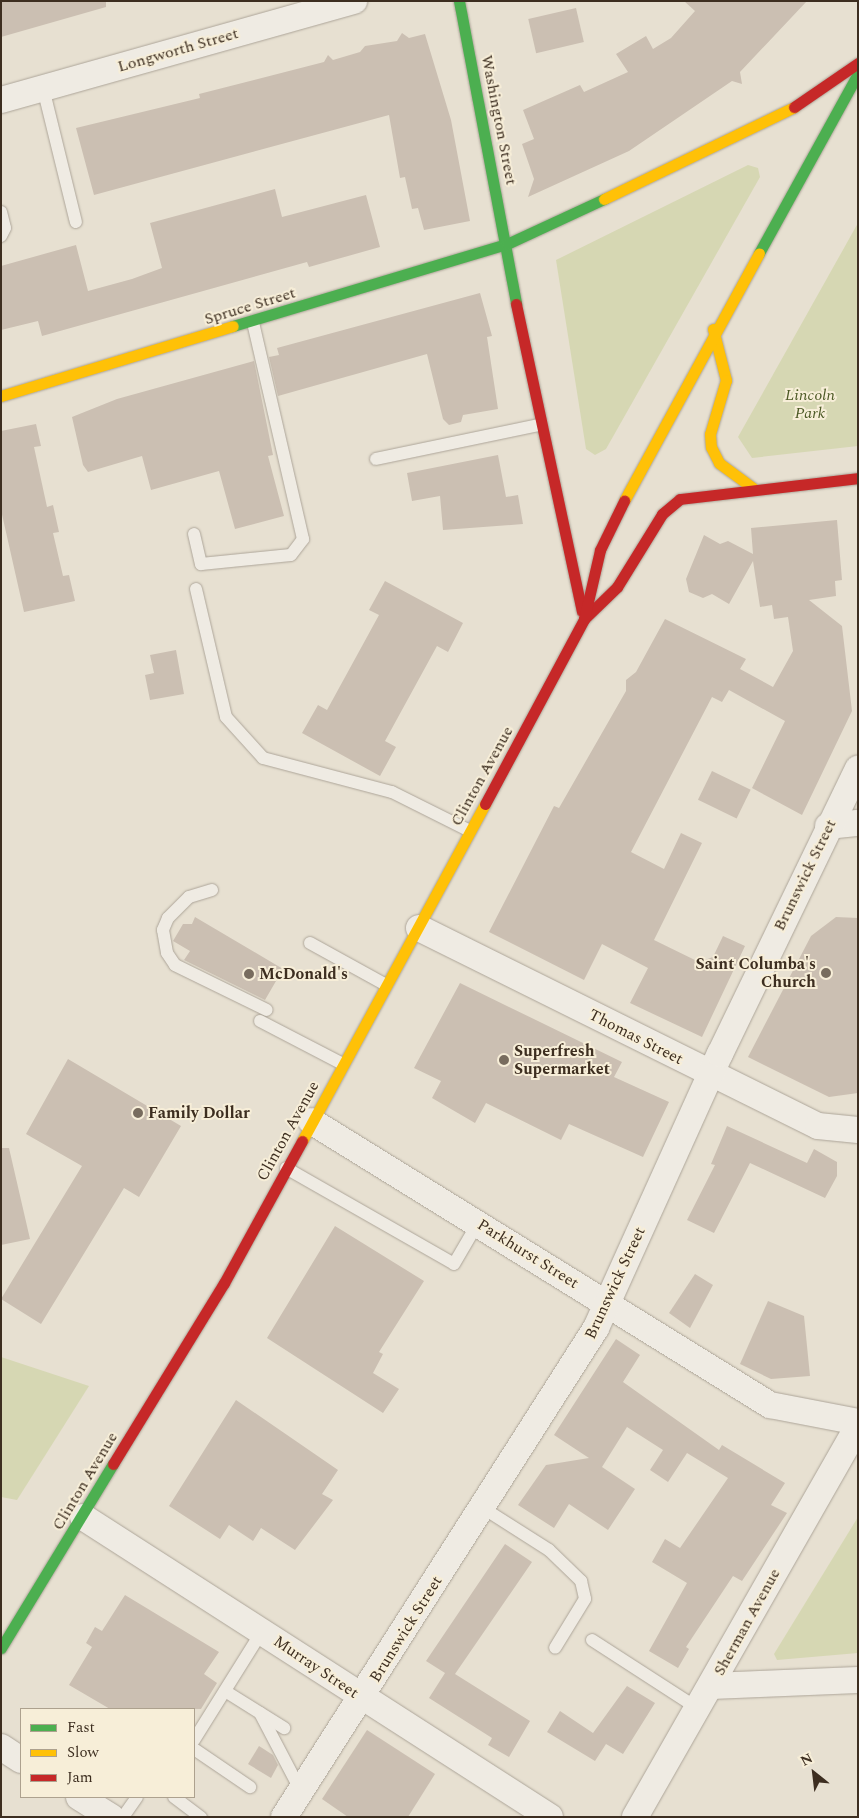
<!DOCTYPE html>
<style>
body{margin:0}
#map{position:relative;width:859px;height:1818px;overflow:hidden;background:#e7e0d1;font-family:Spectral,serif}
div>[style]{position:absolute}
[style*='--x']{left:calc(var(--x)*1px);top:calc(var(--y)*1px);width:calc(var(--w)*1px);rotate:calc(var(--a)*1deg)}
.green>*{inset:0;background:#d6d7b3}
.building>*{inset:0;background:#cbbfb2;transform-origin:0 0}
.roads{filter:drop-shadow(0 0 1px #ada599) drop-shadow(0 0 1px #ada599)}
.lane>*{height:12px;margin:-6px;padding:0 6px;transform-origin:6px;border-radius:6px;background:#efebe3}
.street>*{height:26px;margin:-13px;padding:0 13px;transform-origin:13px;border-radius:13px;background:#efebe3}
.fast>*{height:11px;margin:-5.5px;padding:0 5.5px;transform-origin:5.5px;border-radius:5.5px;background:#4caf50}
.slow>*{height:11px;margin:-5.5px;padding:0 5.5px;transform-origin:5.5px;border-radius:5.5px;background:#ffc107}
.jam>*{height:11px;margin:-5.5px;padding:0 5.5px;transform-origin:5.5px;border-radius:5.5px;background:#c62828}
.dots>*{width:14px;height:14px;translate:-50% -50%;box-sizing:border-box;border:2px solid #f7eed8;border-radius:50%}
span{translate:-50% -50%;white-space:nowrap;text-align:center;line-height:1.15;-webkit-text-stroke:4px #f7eed8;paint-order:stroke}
.street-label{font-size:16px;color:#3d2e20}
.park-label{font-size:16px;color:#4d5a26;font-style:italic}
.poi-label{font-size:16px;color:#3d2e20;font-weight:700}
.right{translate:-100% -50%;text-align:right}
.left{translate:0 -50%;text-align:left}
.frame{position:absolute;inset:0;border:2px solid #3d2e20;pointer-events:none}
.legend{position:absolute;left:20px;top:1708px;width:175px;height:90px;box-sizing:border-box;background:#f7eed8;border:1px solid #ada18e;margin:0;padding:6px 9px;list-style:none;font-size:15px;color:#3d2e20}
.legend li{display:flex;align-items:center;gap:10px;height:25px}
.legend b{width:25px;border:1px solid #ada18e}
.north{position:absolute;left:789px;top:1748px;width:50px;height:50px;-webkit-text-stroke:4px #f7eed8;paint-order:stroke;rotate:331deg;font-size:14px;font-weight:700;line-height:20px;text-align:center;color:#3d2e20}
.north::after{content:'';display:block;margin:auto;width:18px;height:22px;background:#3d2e20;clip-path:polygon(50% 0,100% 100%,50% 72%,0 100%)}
</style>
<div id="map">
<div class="green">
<div style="clip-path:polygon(748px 165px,758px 168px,760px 177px,606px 449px,595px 455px,586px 449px,556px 260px)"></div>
<div style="clip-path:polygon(858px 223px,858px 446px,752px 458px,738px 437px)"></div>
<div style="clip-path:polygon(1px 1357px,89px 1386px,17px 1500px,1px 1497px)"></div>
<div style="clip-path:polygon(858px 1517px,858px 1653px,777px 1660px,774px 1654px)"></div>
</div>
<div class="building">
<div style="clip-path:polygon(1px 1px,106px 1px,106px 7px,1px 37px)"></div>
<div style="clip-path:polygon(684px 1px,807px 1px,740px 72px,742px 84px,732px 81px,629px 151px,528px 197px,534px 179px,522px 144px,534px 139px,523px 110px,580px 85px,584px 92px,628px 72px,616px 54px,646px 36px,653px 49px,671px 38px,695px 11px)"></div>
<div style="left:576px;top:8px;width:35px;height:49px;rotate:77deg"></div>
<div style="clip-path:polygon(402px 33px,409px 38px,425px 34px,451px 120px,470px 221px,424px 230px,418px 208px,412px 209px,405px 177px,400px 178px,389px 115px,94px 195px,76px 128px,200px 98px,199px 94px,324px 62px,328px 55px,333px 60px,360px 52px,365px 46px,397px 41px)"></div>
<div style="clip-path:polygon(275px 189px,282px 217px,366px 195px,380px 247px,309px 267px,307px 262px,42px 336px,38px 321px,1px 330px,1px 266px,76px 245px,88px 291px,132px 279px,162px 268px,150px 223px)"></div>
<div style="clip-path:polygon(480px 293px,492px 336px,487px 337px,498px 409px,463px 415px,461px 422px,449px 425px,443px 419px,427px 354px,278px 396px,269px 357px,279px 355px,277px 348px)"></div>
<div style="clip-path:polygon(254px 361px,273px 455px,268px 456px,284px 516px,235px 529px,219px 471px,151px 490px,142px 456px,88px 472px,83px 465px,72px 417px,117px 399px)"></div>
<div style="clip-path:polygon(36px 424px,41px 446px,34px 447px,47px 507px,53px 505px,59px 532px,53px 533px,63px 576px,69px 575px,75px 601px,24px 612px,1px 510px,1px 431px)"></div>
<div style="clip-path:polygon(498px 455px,506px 497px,518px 495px,523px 524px,443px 530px,440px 496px,412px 501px,407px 473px)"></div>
<div style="clip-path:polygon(837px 520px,842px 580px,835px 581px,836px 596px,809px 600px,842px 626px,852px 711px,802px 815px,752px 788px,785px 721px,729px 690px,722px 702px,712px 697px,631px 852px,664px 869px,681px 833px,702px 843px,654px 940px,699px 962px,713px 957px,723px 936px,745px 946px,702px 1037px,630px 1003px,648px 968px,602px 944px,584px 980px,489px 932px,554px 806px,559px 808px,626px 691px,626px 680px,636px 672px,665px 619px,746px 659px,740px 669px,773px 687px,793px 651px,788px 617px,774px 619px,772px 605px,760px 607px,753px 561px,729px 604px,712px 594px,703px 598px,689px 592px,686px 579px,704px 535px,720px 544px,728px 541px,753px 554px,751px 528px)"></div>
<div style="clip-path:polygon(385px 581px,463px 623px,448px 652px,437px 646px,385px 741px,396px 747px,380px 776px,302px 733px,318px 705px,327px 710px,379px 615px,369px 610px)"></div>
<div style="clip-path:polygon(176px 650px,184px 694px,150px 700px,145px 675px,154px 673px,150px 655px)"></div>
<div style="left:712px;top:771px;width:43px;height:32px;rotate:26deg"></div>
<div style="clip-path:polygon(195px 917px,283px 969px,265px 1000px,184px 960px,190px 951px,173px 941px,183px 924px,192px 924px)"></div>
<div style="clip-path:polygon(836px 917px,858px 918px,858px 1093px,829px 1097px,748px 1057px,811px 936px)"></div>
<div style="clip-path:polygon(460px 983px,622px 1062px,614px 1077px,669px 1102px,643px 1157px,569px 1124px,561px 1140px,486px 1103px,475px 1123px,432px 1098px,441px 1081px,414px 1068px)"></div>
<div style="clip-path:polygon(68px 1059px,181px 1126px,139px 1197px,124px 1188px,41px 1324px,1px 1299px,82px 1166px,26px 1134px)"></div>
<div style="clip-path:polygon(727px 1126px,807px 1163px,814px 1149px,837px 1162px,837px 1176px,825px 1198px,750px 1163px,714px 1233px,687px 1220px,715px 1165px,711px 1164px)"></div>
<div style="clip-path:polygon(1px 1148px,9px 1148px,30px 1239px,1px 1245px)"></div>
<div style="clip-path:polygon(335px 1226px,424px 1281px,379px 1352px,383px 1354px,373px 1373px,399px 1389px,383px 1413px,267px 1338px)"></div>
<div style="clip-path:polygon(695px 1274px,713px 1285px,690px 1328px,669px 1313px)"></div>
<div style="clip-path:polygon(768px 1301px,804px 1316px,810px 1376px,771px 1379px,740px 1364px)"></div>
<div style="clip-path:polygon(616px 1339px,640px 1355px,623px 1382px,719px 1450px,722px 1445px,785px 1483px,771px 1505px,787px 1513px,742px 1581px,733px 1576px,686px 1647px,689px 1649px,678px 1668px,649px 1651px,687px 1583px,652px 1562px,665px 1539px,680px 1548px,728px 1478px,687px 1453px,668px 1482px,650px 1470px,663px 1450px,627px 1427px,602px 1467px,635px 1489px,608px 1530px,569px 1504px,554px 1528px,518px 1505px,546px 1465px,589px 1458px,554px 1435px)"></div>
<div style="clip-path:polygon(236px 1400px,338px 1470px,322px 1494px,333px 1500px,295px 1550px,261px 1528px,253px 1541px,229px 1525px,220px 1539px,169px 1506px)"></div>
<div style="clip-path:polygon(505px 1544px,532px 1562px,455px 1674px,530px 1721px,509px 1757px,488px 1745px,492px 1738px,429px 1698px,445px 1673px,426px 1661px)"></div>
<div style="clip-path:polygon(125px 1595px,219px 1652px,204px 1674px,217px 1683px,201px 1709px,110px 1709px,69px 1685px,92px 1647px,86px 1643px,95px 1627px,102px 1631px)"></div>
<div style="clip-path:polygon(627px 1686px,655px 1703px,623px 1754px,606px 1744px,595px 1761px,547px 1732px,560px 1711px,593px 1733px)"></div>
<div style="clip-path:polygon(367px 1730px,435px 1774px,408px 1817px,348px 1817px,322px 1799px)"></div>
<div style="clip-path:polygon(259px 1746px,273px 1755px,278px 1765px,271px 1778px,248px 1764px)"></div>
</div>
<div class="roads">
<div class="lane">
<div style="--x:43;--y:88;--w:138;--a:76.2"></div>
<div style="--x:1;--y:212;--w:16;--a:76"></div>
<div style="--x:5;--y:228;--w:9;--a:117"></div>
<div style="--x:376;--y:459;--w:167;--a:-11.8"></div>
<div style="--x:194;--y:534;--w:31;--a:77"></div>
<div style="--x:201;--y:564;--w:90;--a:-5.7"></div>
<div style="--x:291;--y:555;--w:20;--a:-53"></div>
<div style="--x:303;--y:539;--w:223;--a:-103"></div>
<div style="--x:196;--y:589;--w:131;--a:76.8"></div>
<div style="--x:226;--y:717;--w:55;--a:47.9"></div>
<div style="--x:263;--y:758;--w:133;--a:14.8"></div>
<div style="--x:392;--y:792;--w:87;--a:26.6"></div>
<div style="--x:212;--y:890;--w:24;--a:163"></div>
<div style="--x:189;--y:897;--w:30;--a:135"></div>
<div style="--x:168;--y:918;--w:13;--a:113"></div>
<div style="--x:163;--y:930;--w:23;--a:80"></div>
<div style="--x:167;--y:953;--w:14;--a:56"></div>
<div style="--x:175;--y:965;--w:102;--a:26.1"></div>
<div style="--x:310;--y:943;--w:87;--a:28.9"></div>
<div style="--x:260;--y:1021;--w:93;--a:27.4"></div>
<div style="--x:286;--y:1168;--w:193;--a:29.7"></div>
<div style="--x:454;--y:1264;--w:48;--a:-59.7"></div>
<div style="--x:483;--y:1508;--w:78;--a:32.5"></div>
<div style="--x:549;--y:1550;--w:45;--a:44.1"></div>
<div style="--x:581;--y:1581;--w:18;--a:77"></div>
<div style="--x:585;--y:1599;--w:57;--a:121.5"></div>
<div style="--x:592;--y:1640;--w:125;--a:32.9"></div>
<div style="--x:225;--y:1691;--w:70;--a:32.1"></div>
<div style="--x:260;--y:1713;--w:88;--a:62.3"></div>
<div style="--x:194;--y:1740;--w:128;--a:-58"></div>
<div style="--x:194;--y:1749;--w:68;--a:34.2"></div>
<div style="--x:174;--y:1797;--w:34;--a:37"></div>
<div style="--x:123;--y:1817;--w:24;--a:-55"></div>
</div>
<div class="street">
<div style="--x:1;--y:100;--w:367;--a:-15.7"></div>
<div style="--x:828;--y:826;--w:30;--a:-6"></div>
<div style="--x:419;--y:928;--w:445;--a:26.4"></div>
<div style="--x:818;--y:1126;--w:40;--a:5.7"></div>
<div style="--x:311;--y:1121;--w:540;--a:31.75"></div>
<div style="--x:770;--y:1405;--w:90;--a:10.9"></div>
<div style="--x:83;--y:1517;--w:555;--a:32.72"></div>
<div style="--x:711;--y:1686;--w:147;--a:-2.3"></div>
<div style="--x:1;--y:1747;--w:24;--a:33"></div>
<div style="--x:79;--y:1797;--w:38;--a:32"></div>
<div style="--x:284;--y:1817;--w:580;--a:-57.46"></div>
<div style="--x:596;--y:1328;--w:301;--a:-65.7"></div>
<div style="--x:720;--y:1054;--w:317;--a:-64.2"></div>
<div style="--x:635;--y:1817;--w:450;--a:-60.3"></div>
</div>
<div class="fast">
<div style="--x:459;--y:1;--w:308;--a:79.3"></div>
<div style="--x:759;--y:253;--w:205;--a:-61.1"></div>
<div style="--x:233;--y:326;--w:286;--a:-16.7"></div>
<div style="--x:507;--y:244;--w:107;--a:-24.9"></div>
<div style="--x:1;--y:1648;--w:215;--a:-58.7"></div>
</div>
<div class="slow">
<div style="--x:604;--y:199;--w:211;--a:-25.8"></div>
<div style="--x:713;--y:329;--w:53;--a:75.7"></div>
<div style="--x:726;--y:380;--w:56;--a:106.5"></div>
<div style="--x:710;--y:434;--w:13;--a:86"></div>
<div style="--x:711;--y:447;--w:18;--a:63"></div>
<div style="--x:719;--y:463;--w:42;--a:36.3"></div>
<div style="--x:1;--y:396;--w:242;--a:-16.8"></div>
<div style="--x:624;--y:501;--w:282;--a:-61.4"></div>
<div style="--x:302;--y:1141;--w:383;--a:-61.5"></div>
</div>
<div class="jam">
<div style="--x:794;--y:107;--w:78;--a:-34.5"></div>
<div style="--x:516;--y:304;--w:314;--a:77.9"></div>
<div style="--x:584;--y:619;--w:46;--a:-44.1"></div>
<div style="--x:617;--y:587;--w:86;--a:-58.3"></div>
<div style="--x:662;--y:514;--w:23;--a:-40"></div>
<div style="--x:680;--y:499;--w:179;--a:-6.7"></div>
<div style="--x:485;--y:804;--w:210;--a:-61.8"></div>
<div style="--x:584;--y:619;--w:71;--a:-76.9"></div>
<div style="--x:600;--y:550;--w:55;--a:-63.9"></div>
<div style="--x:113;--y:1464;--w:212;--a:-58.5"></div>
<div style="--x:224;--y:1283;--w:162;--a:-61.2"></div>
</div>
</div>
<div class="dots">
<div style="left:826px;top:973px;background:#786c5e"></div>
<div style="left:249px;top:974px;background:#786c5e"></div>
<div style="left:504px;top:1060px;background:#786c5e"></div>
<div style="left:138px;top:1113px;background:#786c5e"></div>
</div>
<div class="street-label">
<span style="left:178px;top:50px;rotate:-16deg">Longworth Street</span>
<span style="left:499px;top:120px;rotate:79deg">Washington Street</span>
<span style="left:250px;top:306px;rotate:-17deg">Spruce Street</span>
<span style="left:482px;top:776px;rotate:-61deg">Clinton Avenue</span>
<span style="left:805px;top:875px;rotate:-64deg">Brunswick Street</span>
<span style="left:636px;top:1037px;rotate:27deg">Thomas Street</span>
<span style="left:288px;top:1131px;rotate:-61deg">Clinton Avenue</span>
<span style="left:528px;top:1254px;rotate:32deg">Parkhurst Street</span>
<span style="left:615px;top:1283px;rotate:-65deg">Brunswick Street</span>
<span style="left:85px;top:1481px;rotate:-59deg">Clinton Avenue</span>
<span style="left:747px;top:1622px;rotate:-61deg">Sherman Avenue</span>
<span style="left:406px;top:1629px;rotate:-58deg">Brunswick Street</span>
<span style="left:316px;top:1667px;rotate:34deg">Murray Street</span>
</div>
<div class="park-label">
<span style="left:810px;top:404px">Lincoln<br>Park</span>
</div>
<div class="poi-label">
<span class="right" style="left:816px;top:973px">Saint Columba's<br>Church</span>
<span class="left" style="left:259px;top:974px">McDonald's</span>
<span class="left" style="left:514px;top:1060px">Superfresh<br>Supermarket</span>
<span class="left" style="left:148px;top:1113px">Family Dollar</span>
</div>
<div class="frame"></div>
<ul class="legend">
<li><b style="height:6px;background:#4caf50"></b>Fast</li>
<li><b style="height:6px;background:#ffc107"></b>Slow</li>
<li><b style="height:6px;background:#c62828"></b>Jam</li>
</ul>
<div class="north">N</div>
</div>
